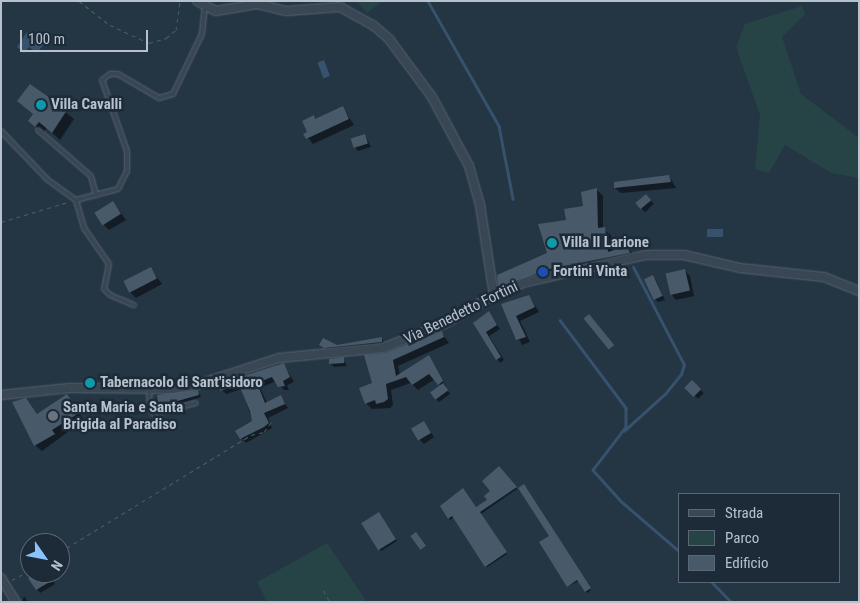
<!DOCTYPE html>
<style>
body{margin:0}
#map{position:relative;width:860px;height:603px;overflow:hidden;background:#243544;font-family:"Roboto Condensed",sans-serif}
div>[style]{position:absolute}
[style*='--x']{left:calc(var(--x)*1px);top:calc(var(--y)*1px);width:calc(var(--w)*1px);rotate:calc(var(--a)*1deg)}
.green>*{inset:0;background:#264445}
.water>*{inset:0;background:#36526c;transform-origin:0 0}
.shadow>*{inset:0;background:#0007;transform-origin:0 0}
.stream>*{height:2.5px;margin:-1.25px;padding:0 1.25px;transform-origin:1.25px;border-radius:1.25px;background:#36526c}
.building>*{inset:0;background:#48596a;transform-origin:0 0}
.path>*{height:1px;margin-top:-0.5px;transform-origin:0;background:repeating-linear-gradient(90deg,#446061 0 4px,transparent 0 8px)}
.roads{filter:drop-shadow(0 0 1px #576470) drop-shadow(0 0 1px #576470)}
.service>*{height:4px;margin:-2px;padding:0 2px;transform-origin:2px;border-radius:2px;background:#394653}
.minor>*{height:8px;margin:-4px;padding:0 4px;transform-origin:4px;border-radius:4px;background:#394653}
.dots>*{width:14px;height:14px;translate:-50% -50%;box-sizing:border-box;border:2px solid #1d2b39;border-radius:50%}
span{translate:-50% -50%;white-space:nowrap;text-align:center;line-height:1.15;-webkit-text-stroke:5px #1d2b39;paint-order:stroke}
.poi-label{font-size:15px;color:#b6c1cd;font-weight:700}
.left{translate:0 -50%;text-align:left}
.street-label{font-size:15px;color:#b6c1cd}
.frame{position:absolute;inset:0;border:2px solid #b6c1cd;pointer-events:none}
.legend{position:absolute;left:678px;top:493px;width:162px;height:90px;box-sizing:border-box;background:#1d2b39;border:1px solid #5a6774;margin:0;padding:6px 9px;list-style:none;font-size:15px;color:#b6c1cd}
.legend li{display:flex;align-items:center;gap:10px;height:25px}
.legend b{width:25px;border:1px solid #5a6774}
.north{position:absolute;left:20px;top:533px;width:50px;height:50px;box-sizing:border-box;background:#1d2b39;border:1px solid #5a6774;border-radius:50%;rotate:123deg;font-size:14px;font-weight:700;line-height:20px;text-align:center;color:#b6c1cd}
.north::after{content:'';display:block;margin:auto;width:18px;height:22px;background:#89c2ff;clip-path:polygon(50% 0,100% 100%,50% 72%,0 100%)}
.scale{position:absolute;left:20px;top:30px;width:128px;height:22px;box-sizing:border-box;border:2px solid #b6c1cd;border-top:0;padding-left:6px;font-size:15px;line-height:18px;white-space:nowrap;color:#b6c1cd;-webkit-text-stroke:4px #1d2b39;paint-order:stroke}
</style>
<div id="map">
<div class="green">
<div style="clip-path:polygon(356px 1px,383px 1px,367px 13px)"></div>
<div style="clip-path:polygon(802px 6px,805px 14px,782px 37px,801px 94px,859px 138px,859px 178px,831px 173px,785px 145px,769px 173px,755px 169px,760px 115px,736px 47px,745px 24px)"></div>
<div style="clip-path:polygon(327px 543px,367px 602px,267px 602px,257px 582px)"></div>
</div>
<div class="water">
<div style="clip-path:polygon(27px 32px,44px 44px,37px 53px,29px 47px,24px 53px,17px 47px)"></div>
<div style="left:324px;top:60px;width:17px;height:7px;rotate:69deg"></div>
<div style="left:723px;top:229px;width:8px;height:16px;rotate:90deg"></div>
</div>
<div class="shadow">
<div style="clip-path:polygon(31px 85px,74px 119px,60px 140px,47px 128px,43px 133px,30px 121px,34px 115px)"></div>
<div style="clip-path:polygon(343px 108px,354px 125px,313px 144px,305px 134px,309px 132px,313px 117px,317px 120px)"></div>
<div style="clip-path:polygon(365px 135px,371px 147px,358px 151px,355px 147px)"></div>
<div style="clip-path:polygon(669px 176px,676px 188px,621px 193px,615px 188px)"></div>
<div style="clip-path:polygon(597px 190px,603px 196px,603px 229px,611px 235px,613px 252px,627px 248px,634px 254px,506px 293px,500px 287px,498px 276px,548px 254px,567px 222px,585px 208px)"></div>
<div style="left:646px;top:196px;width:11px;height:12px;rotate:45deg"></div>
<div style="clip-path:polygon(113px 202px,126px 220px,109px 230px,103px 224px)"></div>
<div style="clip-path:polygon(151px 269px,162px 284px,136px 298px,130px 292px)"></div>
<div style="clip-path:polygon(684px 270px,690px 276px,694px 296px,676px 300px,671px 294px)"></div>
<div style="clip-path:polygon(652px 277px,656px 280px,665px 300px,658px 302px,654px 298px)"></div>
<div style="clip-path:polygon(529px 296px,539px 312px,520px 321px,530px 342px,522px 345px,502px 305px)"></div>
<div style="clip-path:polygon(489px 313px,500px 329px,489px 336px,504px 360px,500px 363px,475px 324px)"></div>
<div style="clip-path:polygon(441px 332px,449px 343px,398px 366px,400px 375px,429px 357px,450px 394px,439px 402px,436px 399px,441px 386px,435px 379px,418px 390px,411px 383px,391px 390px,393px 405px,390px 408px,372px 409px,366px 403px,385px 355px)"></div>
<div style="clip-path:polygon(382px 338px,385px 346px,329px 351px,320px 344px,337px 346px)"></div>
<div style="clip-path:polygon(343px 359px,347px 366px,334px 367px,330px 363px)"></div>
<div style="clip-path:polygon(284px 365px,294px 382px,287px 385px,289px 390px,284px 390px,276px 381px,260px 388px,267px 403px,280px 397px,288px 408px,268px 418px,272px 428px,246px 443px,237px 432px,253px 422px,242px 389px,226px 394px,222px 390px)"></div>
<div style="left:692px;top:382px;width:16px;height:8px;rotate:43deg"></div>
<div style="clip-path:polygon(198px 391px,201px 397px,178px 404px,159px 401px)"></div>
<div style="clip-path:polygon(67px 396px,84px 420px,42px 451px,35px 445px,26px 399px,38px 415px)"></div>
<div style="clip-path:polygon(427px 427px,434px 437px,424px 444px,420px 440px)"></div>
<div style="clip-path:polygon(499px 468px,517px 489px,481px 514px,507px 554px,487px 567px,454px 517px,450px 520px,442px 506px,476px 509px,489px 500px)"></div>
<div style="clip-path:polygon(526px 487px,591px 590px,587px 593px,579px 581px,568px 586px,551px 536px)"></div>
<div style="clip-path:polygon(380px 515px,397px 541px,381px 551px,380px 550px)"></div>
<div style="clip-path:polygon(39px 573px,49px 573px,55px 584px,40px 593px,37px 589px)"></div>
<div style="clip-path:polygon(24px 596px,27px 600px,28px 602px,22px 602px)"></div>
</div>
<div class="stream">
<div style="--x:428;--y:1;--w:144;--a:60.4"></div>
<div style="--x:499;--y:126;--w:74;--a:79.1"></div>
<div style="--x:560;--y:320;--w:110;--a:53.1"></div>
<div style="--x:626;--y:408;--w:19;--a:90"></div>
<div style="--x:626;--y:427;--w:54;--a:127.5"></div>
<div style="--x:593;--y:470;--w:43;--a:47.8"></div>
<div style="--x:622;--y:502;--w:75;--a:40.7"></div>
<div style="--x:624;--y:431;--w:55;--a:-42.1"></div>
<div style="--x:665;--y:394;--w:26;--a:-51"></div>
<div style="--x:681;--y:374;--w:9;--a:-72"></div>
<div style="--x:684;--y:365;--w:110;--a:-117.5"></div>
<div style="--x:712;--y:582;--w:28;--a:46"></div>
</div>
<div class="building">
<div style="clip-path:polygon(30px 84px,67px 110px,52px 133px,39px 122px,35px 127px,28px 121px,33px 114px,17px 101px)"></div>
<div style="clip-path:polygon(343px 106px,349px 119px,306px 139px,303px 134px,307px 132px,302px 121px,314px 115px,315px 119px)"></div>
<div style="left:365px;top:134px;width:10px;height:15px;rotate:73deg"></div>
<div style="clip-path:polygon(669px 175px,671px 182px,614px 188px,614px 182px)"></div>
<div style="clip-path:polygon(597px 188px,598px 228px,605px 227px,608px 252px,627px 246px,630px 253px,550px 269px,498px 287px,497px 275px,547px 253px,538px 224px,566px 220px,564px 209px,583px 206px,581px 192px)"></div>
<div style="left:646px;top:194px;width:8px;height:14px;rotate:50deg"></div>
<div style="left:113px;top:201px;width:15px;height:22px;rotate:58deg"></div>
<div style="left:151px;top:267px;width:13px;height:31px;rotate:63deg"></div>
<div style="left:685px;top:269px;width:22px;height:20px;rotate:77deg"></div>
<div style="left:653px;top:275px;width:23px;height:10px;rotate:65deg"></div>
<div style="clip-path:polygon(529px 295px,535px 307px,516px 316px,526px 337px,516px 340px,501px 304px)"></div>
<div style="clip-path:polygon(489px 311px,497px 325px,486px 332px,501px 357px,496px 360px,473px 323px)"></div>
<div style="left:589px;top:314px;width:40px;height:7px;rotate:51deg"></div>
<div style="clip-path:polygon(442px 331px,444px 337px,393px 360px,396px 376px,429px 355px,443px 381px,438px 385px,429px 374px,412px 385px,406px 377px,386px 384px,388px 399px,384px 402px,376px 404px,375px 400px,365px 404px,359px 388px,372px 383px,364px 355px,385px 353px)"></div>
<div style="clip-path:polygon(382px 337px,382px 342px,324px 348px,319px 345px,323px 338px,337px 345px)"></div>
<div style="clip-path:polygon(344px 357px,344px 363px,329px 364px,329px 359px)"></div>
<div style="clip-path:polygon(284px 363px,290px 377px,283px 381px,285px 386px,278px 387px,272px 377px,257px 383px,265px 403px,281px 395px,285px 404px,264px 413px,269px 423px,264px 427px,240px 439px,235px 431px,252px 421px,250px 411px,239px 385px,220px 391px,218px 384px)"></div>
<div style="left:692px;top:380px;width:13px;height:11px;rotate:45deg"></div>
<div style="left:443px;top:383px;width:9px;height:16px;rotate:54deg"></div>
<div style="clip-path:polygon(198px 390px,199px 395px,174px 402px,158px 402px,157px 395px)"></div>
<div style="clip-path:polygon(67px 394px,79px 413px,52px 430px,55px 434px,34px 446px,12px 402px,26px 398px,37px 414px)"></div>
<div style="left:424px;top:421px;width:14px;height:15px;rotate:60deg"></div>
<div style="clip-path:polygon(499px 466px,517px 487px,480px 512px,507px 552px,485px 567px,452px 516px,448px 519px,440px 506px,463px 488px,476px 507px,487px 500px,484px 496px,490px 491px,482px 481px)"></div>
<div style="clip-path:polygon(524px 484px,591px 588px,585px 592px,577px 580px,567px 587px,539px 542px,549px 536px,518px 488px)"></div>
<div style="left:379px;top:512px;width:32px;height:21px;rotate:58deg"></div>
<div style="left:416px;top:532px;width:17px;height:7px;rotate:54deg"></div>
<div style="clip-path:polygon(37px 573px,48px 573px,53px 580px,36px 590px,28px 578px)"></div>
</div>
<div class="path">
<div style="--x:79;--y:1;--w:39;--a:38"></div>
<div style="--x:110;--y:25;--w:43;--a:24.8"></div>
<div style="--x:149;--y:43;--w:18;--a:-16"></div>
<div style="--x:166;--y:38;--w:13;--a:-39"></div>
<div style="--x:176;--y:30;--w:29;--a:-82"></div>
<div style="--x:1;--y:222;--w:70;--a:-16.6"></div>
<div style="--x:60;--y:552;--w:224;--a:-31.5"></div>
<div style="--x:251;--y:435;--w:13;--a:-13"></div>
<div style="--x:264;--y:432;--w:14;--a:-54"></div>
<div style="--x:12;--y:580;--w:21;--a:-29"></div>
<div style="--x:323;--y:590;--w:14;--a:60"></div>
</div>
<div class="roads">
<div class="service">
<div style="--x:38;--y:130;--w:70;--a:41"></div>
<div style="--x:91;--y:176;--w:20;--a:75"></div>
<div style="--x:1;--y:131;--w:68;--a:46.2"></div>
<div style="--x:48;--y:180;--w:34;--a:36"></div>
<div style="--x:76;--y:200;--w:43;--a:-14.7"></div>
<div style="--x:118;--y:189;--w:20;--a:-63"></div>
<div style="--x:127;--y:171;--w:20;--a:-90"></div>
<div style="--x:127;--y:151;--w:75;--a:-109.4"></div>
<div style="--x:102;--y:80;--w:10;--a:-37"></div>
<div style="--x:110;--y:74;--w:8;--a:0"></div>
<div style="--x:118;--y:74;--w:48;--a:30.3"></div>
<div style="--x:159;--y:98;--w:15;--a:-16"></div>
<div style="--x:173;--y:94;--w:67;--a:-64.2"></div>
<div style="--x:202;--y:34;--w:27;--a:-84"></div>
<div style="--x:76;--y:200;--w:29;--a:74"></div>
<div style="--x:84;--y:228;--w:44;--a:55.2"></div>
<div style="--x:109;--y:264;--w:25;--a:101"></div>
<div style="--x:104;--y:289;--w:8;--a:45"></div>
<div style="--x:110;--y:295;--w:26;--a:23"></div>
<div style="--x:149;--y:389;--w:20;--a:87"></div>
<div style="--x:150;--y:409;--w:6;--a:51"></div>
<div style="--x:154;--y:414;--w:43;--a:-14.7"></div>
</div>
<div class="minor">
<div style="--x:197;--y:1;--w:21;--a:28"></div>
<div style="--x:216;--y:11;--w:43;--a:-9.5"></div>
<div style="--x:258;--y:4;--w:29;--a:14"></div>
<div style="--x:286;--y:11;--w:54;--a:-4.2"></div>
<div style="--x:340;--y:7;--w:38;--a:29"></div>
<div style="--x:373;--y:25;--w:21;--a:41"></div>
<div style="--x:389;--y:39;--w:72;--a:53.4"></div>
<div style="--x:432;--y:97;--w:78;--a:61.8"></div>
<div style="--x:469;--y:166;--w:41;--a:74.2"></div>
<div style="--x:480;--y:205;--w:91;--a:81.2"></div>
<div style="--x:1;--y:395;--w:69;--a:-5.8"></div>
<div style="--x:70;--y:388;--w:102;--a:0.6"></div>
<div style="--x:172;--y:389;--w:27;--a:-10"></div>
<div style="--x:199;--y:384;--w:84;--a:-18"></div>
<div style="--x:279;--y:358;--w:104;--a:-5.5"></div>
<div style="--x:383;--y:348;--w:68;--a:-21.6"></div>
<div style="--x:446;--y:323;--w:56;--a:-30.3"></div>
<div style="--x:494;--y:295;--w:35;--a:-22"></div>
<div style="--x:526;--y:282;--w:123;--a:-12.7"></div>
<div style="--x:646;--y:255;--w:38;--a:0"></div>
<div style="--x:684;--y:255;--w:57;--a:13.1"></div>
<div style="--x:740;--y:268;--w:84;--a:6.1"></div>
<div style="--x:824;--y:277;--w:38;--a:22"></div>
<div style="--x:1;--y:578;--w:28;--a:58"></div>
</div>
</div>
<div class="dots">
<div style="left:41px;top:105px;background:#0f9aa8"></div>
<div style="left:552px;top:243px;background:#0f9aa8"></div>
<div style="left:543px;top:272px;background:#1a4fb4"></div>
<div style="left:90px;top:383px;background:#0f9aa8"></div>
<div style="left:53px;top:416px;background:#6b7280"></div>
</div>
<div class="poi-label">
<span class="left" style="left:51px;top:105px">Villa Cavalli</span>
<span class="left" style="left:562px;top:243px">Villa Il Larione</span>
<span class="left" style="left:553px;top:272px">Fortini Vinta</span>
<span class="left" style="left:100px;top:383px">Tabernacolo di Sant'isidoro</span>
<span class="left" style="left:63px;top:416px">Santa Maria e Santa<br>Brigida al Paradiso</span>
</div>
<div class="street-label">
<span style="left:461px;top:313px;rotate:-26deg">Via Benedetto Fortini</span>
</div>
<div class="frame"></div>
<ul class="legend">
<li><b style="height:6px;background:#394653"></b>Strada</li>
<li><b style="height:14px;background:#264445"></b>Parco</li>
<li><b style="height:14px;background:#48596a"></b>Edificio</li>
</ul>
<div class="north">N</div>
<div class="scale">100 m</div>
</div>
